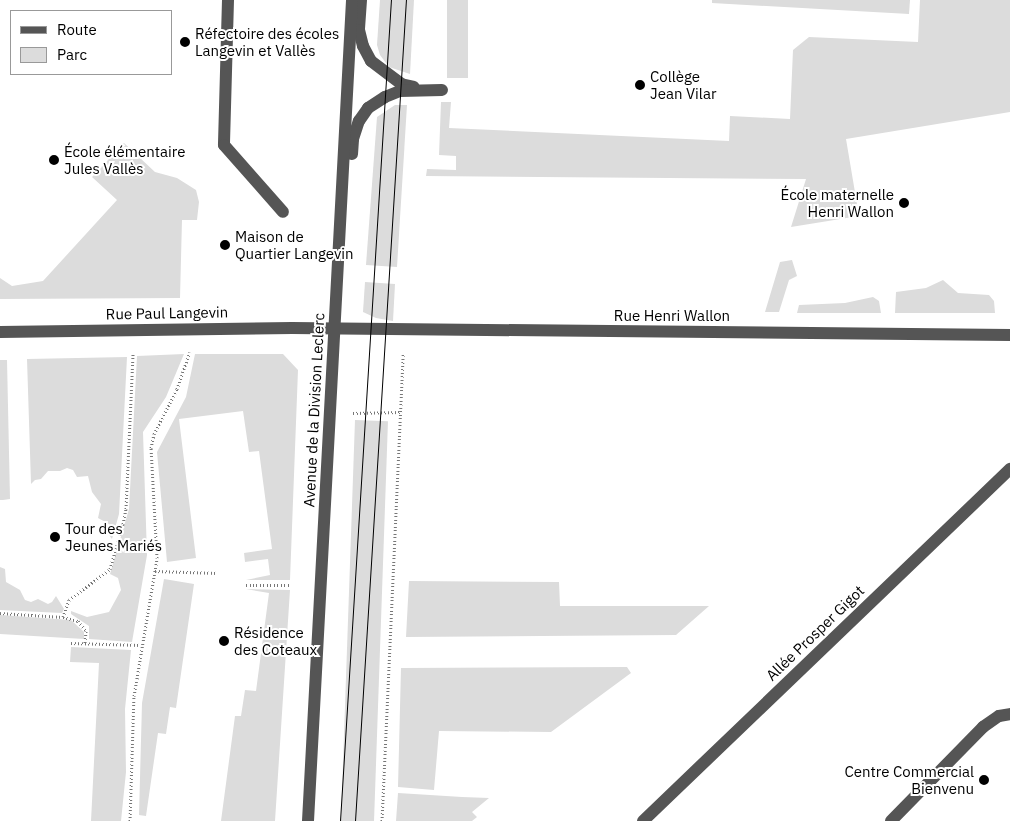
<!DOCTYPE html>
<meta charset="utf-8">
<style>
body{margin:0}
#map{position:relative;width:1010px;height:821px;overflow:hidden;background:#fff;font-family:"IBM Plex Sans",sans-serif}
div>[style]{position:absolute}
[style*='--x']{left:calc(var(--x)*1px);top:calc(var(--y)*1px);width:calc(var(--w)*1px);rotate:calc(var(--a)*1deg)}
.green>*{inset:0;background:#dcdcdc;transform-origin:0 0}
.path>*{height:3px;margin-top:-1.5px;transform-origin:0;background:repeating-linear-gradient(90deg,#777 0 1px,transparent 0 3.5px)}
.minor>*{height:12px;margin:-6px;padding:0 6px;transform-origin:6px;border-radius:6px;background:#555}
.tram>*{height:1px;margin:-0.5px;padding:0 0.5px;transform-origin:0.5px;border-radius:0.5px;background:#000}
.dots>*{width:14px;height:14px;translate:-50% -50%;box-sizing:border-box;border:2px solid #fff;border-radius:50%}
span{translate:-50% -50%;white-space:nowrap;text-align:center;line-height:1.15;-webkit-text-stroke:4px #fff;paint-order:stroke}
.poi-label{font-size:15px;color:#000}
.left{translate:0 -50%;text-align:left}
.right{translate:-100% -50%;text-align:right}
.street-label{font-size:15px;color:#000}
.legend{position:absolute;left:10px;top:10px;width:162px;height:65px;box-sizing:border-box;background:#fff;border:1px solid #999;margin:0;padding:6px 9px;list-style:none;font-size:15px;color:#000}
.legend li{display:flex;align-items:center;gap:10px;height:25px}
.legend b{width:25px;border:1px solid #999}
</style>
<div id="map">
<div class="green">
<div style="clip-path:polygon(380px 0,414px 0,410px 74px,389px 67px,380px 55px,377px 45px)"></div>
<div style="left:447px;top:0;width:21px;height:78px"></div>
<div style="clip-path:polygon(712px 0,910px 0,909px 14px,712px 3px)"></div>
<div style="clip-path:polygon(920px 0,1010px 0,1010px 112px,846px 139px,859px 216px,791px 227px,806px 179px,426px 176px,427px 169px,456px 170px,456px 156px,439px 155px,441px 102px,451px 102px,449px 128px,729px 141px,730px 116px,790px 119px,793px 50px,809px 37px,918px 42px)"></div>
<div style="clip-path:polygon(395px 105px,407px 105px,397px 267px,366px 265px,377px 117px)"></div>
<div style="clip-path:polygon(124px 143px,155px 172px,177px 178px,196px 190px,199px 202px,197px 220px,182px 220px,180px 298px,0 299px,0 278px,12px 286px,43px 281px,117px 200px,92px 177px)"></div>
<div style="clip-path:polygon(792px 260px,797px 276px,789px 280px,779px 312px,765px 312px,780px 262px)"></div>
<div style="clip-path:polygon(943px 280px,958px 293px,989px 295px,994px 301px,995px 313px,895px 313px,896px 292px,926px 288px)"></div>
<div style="clip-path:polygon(365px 282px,395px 284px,393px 321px,376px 318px,363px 312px)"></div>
<div style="clip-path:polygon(873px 297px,879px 301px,881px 313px,797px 313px,799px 305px,845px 303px)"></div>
<div style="clip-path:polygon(184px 354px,166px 397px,143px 432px,147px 555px,132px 642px,89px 639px,89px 626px,71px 614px,71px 611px,87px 617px,109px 612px,121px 590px,118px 578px,110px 574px,129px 509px,137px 356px)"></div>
<div style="clip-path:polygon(195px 354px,283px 354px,298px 370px,290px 580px,246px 580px,270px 575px,268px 559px,245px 562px,244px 553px,272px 549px,259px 451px,249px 452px,243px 411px,179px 419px,196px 558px,167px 562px,157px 452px,186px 397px)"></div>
<div style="clip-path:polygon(127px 357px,119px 514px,112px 539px,109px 535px,109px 524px,98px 518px,101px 504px,92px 492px,88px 476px,77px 477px,73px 470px,67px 468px,60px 471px,48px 471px,41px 479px,35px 480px,31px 484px,27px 359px)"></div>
<div style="clip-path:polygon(0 360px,7px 360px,10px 499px,3px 500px,0 500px)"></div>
<div style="left:355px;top:420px;width:33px;height:402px;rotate:2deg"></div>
<div style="clip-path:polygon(0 567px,5px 569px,6px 582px,20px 590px,25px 600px,31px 602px,38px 599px,48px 604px,52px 602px,56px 596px,64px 609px,62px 613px,0 610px)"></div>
<div style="clip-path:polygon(164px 579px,194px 584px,176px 708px,170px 707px,166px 734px,158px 733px,146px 816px,139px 815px,142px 703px)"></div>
<div style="clip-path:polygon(409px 581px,559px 582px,560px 606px,709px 606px,676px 635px,406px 637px)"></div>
<div style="clip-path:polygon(246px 589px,290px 590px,275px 821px,221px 821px,235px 716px,241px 716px,245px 690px,256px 691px,269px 593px)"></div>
<div style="clip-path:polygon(0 615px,71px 620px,84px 632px,84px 639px,0 634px)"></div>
<div style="clip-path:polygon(71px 647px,131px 650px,125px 709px,126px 772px,121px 821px,91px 821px,99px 663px,70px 662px)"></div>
<div style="clip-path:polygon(627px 667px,631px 673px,551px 732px,439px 731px,434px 790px,398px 787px,401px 668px)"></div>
<div style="clip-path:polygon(398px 793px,462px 797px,489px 798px,472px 812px,477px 817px,472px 821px,396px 821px)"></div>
</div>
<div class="path">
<div style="--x:353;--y:413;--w:48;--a:-1.2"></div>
<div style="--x:155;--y:571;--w:63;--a:1.8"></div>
<div style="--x:246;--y:585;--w:44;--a:0"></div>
<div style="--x:0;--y:613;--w:63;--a:3.6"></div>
<div style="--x:63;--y:617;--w:16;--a:15"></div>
<div style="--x:78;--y:621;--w:13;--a:51"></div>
<div style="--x:86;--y:631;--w:12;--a:95"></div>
<div style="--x:63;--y:617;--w:18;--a:-71"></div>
<div style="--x:69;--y:600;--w:51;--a:-37.1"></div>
<div style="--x:110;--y:569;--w:47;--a:-73.9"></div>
<div style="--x:123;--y:524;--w:15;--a:-79"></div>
<div style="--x:126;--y:509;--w:157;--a:-87.4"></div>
<div style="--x:71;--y:643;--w:70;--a:1.6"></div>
<div style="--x:130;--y:821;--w:125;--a:-88.2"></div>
<div style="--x:134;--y:696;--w:140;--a:-80.5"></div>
<div style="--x:157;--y:558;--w:110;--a:-93.1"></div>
<div style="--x:151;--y:448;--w:14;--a:-78"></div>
<div style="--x:154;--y:434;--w:51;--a:-62.9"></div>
<div style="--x:177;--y:389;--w:39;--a:-71"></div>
<div style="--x:382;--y:821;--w:468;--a:-87.4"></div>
</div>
<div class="minor">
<div style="--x:228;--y:0;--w:145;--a:91.6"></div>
<div style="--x:224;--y:145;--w:89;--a:48.6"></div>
<div style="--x:361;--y:0;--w:30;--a:94"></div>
<div style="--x:359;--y:30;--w:16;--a:76"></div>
<div style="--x:363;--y:46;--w:17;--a:62"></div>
<div style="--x:371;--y:61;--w:38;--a:37"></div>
<div style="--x:401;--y:84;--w:13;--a:13"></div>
<div style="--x:352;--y:154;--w:15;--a:-86"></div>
<div style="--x:353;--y:139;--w:19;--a:-72"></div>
<div style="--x:359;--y:121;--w:16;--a:-55"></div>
<div style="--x:368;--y:108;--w:20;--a:-33"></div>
<div style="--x:385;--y:97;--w:16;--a:-22"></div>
<div style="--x:400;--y:91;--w:42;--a:-1.4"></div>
<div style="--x:0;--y:332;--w:292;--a:-0.8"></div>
<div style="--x:292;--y:328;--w:718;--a:0.56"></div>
<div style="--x:308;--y:821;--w:822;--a:-86.93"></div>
<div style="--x:643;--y:821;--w:509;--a:-43.8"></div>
<div style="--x:891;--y:821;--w:132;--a:-45.6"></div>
<div style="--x:983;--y:727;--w:19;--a:-35"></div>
<div style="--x:999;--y:716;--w:11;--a:-10"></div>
</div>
<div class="tram">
<div style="--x:340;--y:821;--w:823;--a:-86.45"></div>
<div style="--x:355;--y:821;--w:823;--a:-86.45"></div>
</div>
<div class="dots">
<div style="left:185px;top:42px;background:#000"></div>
<div style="left:640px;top:85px;background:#000"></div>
<div style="left:54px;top:160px;background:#000"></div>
<div style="left:904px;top:203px;background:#000"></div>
<div style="left:225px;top:245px;background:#000"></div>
<div style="left:55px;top:537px;background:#000"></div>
<div style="left:224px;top:641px;background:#000"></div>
<div style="left:984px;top:780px;background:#000"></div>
</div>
<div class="poi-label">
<span class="left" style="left:195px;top:42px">Réfectoire des écoles<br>Langevin et Vallès</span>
<span class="left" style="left:650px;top:85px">Collège<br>Jean Vilar</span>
<span class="left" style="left:64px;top:160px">École élémentaire<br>Jules Vallès</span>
<span class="right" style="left:894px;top:203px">École maternelle<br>Henri Wallon</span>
<span class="left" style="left:235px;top:245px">Maison de<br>Quartier Langevin</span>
<span class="left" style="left:65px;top:537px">Tour des<br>Jeunes Mariés</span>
<span class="left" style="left:234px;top:641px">Résidence<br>des Coteaux</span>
<span class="right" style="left:974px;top:780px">Centre Commercial<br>Bienvenu</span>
</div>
<div class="street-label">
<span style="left:167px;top:313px;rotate:-1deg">Rue Paul Langevin</span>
<span style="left:672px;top:316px">Rue Henri Wallon</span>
<span style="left:314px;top:410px;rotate:-87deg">Avenue de la Division Leclerc</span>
<span style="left:815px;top:633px;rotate:-44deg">Allée Prosper Gigot</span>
</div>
<ul class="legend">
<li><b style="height:6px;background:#555"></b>Route</li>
<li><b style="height:14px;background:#dcdcdc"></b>Parc</li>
</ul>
</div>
